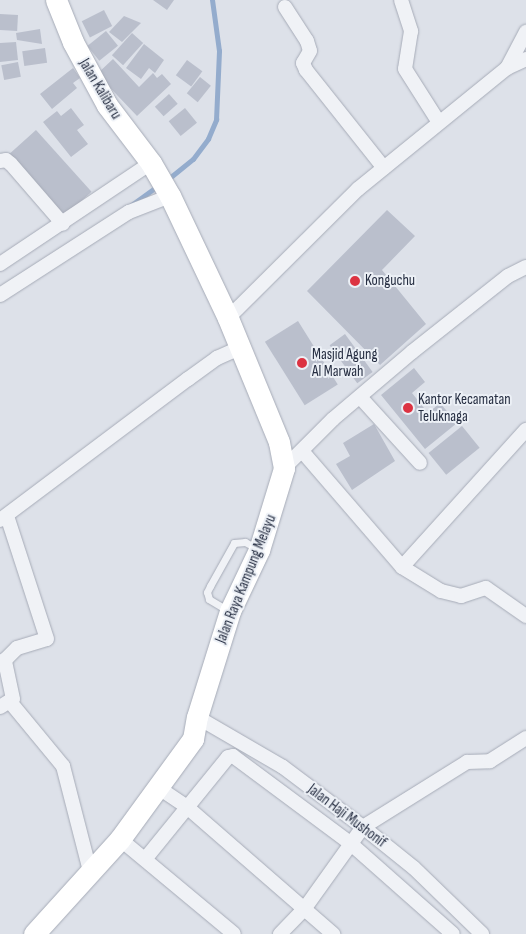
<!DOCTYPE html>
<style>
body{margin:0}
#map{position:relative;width:526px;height:934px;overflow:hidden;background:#dde1e9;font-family:"Sofia Sans Condensed",sans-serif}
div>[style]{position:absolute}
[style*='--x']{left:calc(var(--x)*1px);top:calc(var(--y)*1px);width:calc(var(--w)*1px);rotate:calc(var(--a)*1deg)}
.stream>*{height:4.5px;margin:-2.25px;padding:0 2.25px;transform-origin:2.25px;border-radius:2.25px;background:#94accd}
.building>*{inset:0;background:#babfcc;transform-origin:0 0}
.roads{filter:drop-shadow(0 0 1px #a6abb7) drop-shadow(0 0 1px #a6abb7)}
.service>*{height:7px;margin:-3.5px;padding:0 3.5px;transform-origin:3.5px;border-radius:3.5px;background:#f0f2f6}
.minor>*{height:14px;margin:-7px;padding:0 7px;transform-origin:7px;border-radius:7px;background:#f0f2f6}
.primary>*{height:21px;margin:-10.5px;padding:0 10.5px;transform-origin:10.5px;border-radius:10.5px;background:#fff}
.dots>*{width:14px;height:14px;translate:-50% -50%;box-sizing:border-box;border:2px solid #ecf0f6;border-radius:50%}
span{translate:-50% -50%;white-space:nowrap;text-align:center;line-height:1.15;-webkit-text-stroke:4px #ecf0f6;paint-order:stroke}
.street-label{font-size:15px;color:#252d41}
.poi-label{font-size:15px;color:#252d41}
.left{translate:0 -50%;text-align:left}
</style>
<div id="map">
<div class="stream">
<div style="--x:167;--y:180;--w:33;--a:-39"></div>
<div style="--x:193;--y:159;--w:25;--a:-53"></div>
<div style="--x:208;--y:139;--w:21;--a:-67"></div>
<div style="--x:216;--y:120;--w:69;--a:-87.5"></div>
<div style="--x:219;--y:51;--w:51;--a:-97.8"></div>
<div style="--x:130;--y:206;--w:34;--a:-36"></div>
</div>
<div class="building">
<div style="clip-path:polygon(153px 0,174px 0,167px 10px)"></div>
<div style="left:104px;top:10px;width:18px;height:25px;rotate:63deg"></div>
<div style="left:0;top:14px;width:18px;height:16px;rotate:3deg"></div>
<div style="clip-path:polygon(124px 16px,141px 23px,122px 42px,109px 32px)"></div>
<div style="clip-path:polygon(40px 29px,42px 44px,17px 40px,16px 33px)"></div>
<div style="left:106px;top:31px;width:19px;height:24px;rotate:51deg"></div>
<div style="left:132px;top:33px;width:15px;height:30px;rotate:42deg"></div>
<div style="clip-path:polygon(16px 42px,18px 60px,0 62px,0 43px)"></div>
<div style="clip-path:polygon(144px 44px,164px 60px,155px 73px,149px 68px,141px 79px,126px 68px)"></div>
<div style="left:45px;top:48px;width:15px;height:23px;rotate:82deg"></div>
<div style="clip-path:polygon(113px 59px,139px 87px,153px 73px,157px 78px,162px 74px,171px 84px,137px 116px,97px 74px)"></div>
<div style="left:187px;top:60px;width:19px;height:19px;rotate:36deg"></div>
<div style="left:18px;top:62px;width:15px;height:17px;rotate:79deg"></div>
<div style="clip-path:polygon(73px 68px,80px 78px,73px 83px,77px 88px,52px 109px,40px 94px)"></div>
<div style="left:200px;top:77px;width:14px;height:21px;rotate:39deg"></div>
<div style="left:169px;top:94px;width:13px;height:19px;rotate:48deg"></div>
<div style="clip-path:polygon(71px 108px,84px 125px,77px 130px,88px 144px,71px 157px,43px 122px,57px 111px,61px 116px)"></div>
<div style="left:185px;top:108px;width:19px;height:21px;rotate:51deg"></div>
<div style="left:36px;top:130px;width:83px;height:40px;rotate:48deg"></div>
<div style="clip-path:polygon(387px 210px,415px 236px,382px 270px,426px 324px,380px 365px,307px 291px)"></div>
<div style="left:298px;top:321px;width:75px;height:39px;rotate:58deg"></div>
<div style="left:345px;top:334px;width:47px;height:19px;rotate:54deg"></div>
<div style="clip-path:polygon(414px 368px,425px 382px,412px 393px,428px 413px,440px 403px,457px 423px,425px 449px,381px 395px)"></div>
<div style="clip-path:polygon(374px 424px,395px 461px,352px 490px,336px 464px,350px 456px,343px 443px)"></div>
<div style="left:462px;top:426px;width:28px;height:43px;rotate:51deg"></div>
</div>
<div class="roads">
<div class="service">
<div style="--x:227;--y:610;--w:21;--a:-149"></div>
<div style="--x:209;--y:599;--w:7;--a:-106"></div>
<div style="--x:207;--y:592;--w:7;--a:-63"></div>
<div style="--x:210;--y:586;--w:49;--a:-60.8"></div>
<div style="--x:234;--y:543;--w:11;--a:-5"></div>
<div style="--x:245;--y:542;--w:15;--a:28"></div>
</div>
<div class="minor">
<div style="--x:401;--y:0;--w:33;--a:72"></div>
<div style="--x:411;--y:31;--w:38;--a:99"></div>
<div style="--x:405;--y:69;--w:62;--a:57.6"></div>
<div style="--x:285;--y:7;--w:40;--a:57.1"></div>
<div style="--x:307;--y:41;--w:10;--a:73"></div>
<div style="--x:310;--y:51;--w:14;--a:120"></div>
<div style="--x:303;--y:63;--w:8;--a:67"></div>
<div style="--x:306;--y:70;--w:125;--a:51.5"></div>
<div style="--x:507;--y:68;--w:41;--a:-62.2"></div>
<div style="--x:0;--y:161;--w:6;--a:-9"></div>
<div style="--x:6;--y:160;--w:6;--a:39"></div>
<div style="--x:11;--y:164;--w:79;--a:49.1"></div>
<div style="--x:0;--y:264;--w:182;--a:-33.8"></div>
<div style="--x:0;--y:295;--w:153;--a:-32.8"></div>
<div style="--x:129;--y:212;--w:44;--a:-21.3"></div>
<div style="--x:228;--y:318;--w:183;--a:-44.8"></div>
<div style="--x:358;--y:189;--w:192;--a:-39.1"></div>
<div style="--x:507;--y:68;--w:21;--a:-25"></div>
<div style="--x:360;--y:397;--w:89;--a:47.7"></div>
<div style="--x:302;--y:451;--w:153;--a:49.2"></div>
<div style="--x:402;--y:567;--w:46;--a:31.6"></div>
<div style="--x:441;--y:591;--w:21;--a:14"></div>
<div style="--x:461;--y:596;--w:26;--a:-18"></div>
<div style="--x:486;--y:588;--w:49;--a:35"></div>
<div style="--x:284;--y:468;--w:69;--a:-45"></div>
<div style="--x:333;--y:419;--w:104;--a:-40.3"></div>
<div style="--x:412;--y:352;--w:122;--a:-38.4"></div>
<div style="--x:508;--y:276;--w:20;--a:-27"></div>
<div style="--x:0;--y:520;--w:235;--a:-36.9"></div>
<div style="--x:188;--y:379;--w:36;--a:-36"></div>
<div style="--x:217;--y:358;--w:24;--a:-24"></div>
<div style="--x:402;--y:567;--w:185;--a:-47.9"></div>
<div style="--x:11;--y:703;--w:82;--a:50.5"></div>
<div style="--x:63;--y:766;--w:108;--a:75.6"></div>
<div style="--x:0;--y:707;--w:15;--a:-32"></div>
<div style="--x:13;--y:699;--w:40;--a:-102"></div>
<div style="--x:5;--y:660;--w:17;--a:-45"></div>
<div style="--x:17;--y:648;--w:31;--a:-17"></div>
<div style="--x:47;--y:639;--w:129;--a:-108"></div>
<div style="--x:197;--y:717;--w:99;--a:30.2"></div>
<div style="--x:283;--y:767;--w:100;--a:36.9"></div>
<div style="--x:363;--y:827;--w:65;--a:38.8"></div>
<div style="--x:414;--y:868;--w:95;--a:44.1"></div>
<div style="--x:159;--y:788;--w:34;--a:34"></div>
<div style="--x:187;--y:807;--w:194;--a:41"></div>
<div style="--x:120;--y:839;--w:148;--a:39.8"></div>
<div style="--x:146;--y:858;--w:130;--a:-50.9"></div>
<div style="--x:228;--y:757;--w:5;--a:-11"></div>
<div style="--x:233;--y:756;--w:146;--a:36.6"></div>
<div style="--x:350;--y:843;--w:137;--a:41.5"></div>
<div style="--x:280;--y:934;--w:36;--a:-46"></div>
<div style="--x:305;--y:908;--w:100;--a:-54.4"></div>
<div style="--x:363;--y:827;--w:123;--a:-32"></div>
<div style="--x:467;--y:762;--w:23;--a:-2"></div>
<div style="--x:490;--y:761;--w:43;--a:-32.6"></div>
</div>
<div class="primary">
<div style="--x:34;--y:934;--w:128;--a:-47.8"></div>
<div style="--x:120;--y:839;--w:124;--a:-53.9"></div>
<div style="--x:193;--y:739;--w:22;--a:-80"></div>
<div style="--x:197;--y:717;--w:111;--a:-72.7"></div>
<div style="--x:230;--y:611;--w:68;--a:-64.6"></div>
<div style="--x:259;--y:550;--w:86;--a:-73"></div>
<div style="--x:284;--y:468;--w:26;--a:-101"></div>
<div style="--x:279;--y:442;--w:134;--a:-112.4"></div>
<div style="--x:228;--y:318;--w:135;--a:-115.4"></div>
<div style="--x:170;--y:196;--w:38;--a:-120"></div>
<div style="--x:151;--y:163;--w:73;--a:-127.2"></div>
<div style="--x:107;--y:105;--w:72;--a:-118.4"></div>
<div style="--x:73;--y:42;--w:45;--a:-112"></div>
</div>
</div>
<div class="dots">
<div style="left:355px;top:281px;background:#dc3342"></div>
<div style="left:302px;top:363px;background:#dc3342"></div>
<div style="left:408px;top:408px;background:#dc3342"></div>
</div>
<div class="street-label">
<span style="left:100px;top:89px;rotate:59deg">Jalan Kalibaru</span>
<span style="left:246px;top:579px;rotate:-68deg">Jalan Raya Kampung Melayu</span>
<span style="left:347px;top:816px;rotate:37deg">Jalan Haji Mushonif</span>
</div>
<div class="poi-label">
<span class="left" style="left:365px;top:281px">Konguchu</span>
<span class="left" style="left:312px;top:363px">Masjid Agung<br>Al Marwah</span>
<span class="left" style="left:418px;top:408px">Kantor Kecamatan<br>Teluknaga</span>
</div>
</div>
